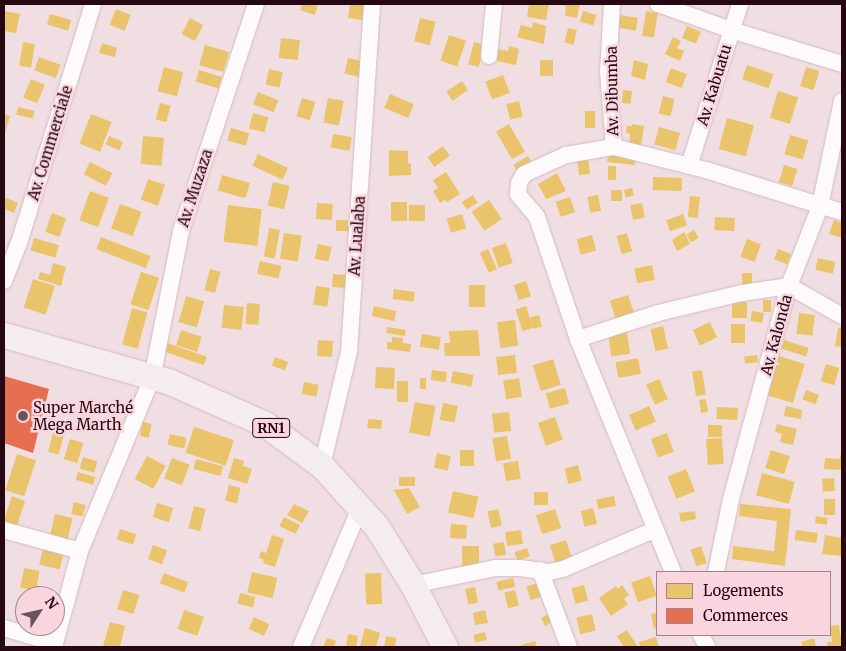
<!DOCTYPE html>
<meta charset="utf-8">
<style>
body{margin:0}
#map{position:relative;width:846px;height:651px;overflow:hidden;background:#f1dee2;font-family:Merriweather,serif}
div>[style]{position:absolute}
[style*='--x']{left:calc(var(--x)*1px);top:calc(var(--y)*1px);width:calc(var(--w)*1px);rotate:calc(var(--a)*1deg)}
.homes>*{inset:0;background:#e9c46a;transform-origin:0 0}
.shops>*{inset:0;background:#e76f51}
.roads{filter:drop-shadow(0 0 1px #d2babf) drop-shadow(0 0 1px #d2babf)}
.minor>*{height:16px;margin:-8px;padding:0 8px;transform-origin:8px;border-radius:8px;background:#fdfafb}
.highway>*{height:25px;margin:-12.5px;padding:0 12.5px;transform-origin:12.5px;border-radius:12.5px;background:#f5ecee}
.dots>*{width:14px;height:14px;translate:-50% -50%;box-sizing:border-box;border:2px solid #f9d6dd;border-radius:50%}
span{translate:-50% -50%;white-space:nowrap;text-align:center;line-height:1.15;-webkit-text-stroke:5px #f9d6dd;paint-order:stroke}
.shield-label span{padding:1px 4px;background:#f9d6dd;border:1px solid;border-radius:4px;-webkit-text-stroke-width:0}
.shield-label{font-size:14px;color:#250811;font-weight:700}
.street-label{font-size:15px;color:#250811}
.poi-label{font-size:15px;color:#250811}
.left{translate:0 -50%;text-align:left}
.frame{position:absolute;inset:0;border:5px solid #250811;pointer-events:none}
.legend{position:absolute;left:656px;top:571px;width:175px;height:65px;box-sizing:border-box;background:#f9d6dd;border:1px solid #a4848b;margin:0;padding:6px 9px;list-style:none;font-size:15px;color:#250811}
.legend li{display:flex;align-items:center;gap:10px;height:25px}
.legend b{width:25px;border:1px solid #a4848b}
.north{position:absolute;left:15px;top:586px;width:50px;height:50px;box-sizing:border-box;background:#f9d6dd;border:1px solid #a4848b;border-radius:50%;rotate:55deg;font-size:14px;font-weight:700;line-height:20px;text-align:center;color:#250811}
.north::after{content:'';display:block;margin:auto;width:18px;height:22px;background:#6c535a;clip-path:polygon(50% 0,100% 100%,50% 72%,0 100%)}
</style>
<div id="map">
<div class="homes">
<div style="clip-path:polygon(302px 4px,318px 4px,315px 15px,300px 10px)"></div>
<div style="clip-path:polygon(350px 4px,365px 4px,362px 20px,348px 18px)"></div>
<div style="clip-path:polygon(529px 4px,549px 4px,546px 20px,527px 17px)"></div>
<div style="clip-path:polygon(561px 4px,580px 4px,577px 18px,565px 16px,566px 6px)"></div>
<div style="left:116px;top:9px;width:16px;height:17px;rotate:22deg"></div>
<div style="clip-path:polygon(4px 11px,20px 14px,16px 33px,4px 31px)"></div>
<div style="left:583px;top:11px;width:14px;height:11px;rotate:17deg"></div>
<div style="left:646px;top:11px;width:12px;height:25px;rotate:9deg"></div>
<div style="left:50px;top:14px;width:22px;height:11px;rotate:16deg"></div>
<div style="left:620px;top:15px;width:18px;height:13px;rotate:9deg"></div>
<div style="left:190px;top:18px;width:15px;height:18px;rotate:28deg"></div>
<div style="left:420px;top:18px;width:16px;height:24px;rotate:14deg"></div>
<div style="clip-path:polygon(533px 22px,546px 26px,544px 44px,517px 37px,521px 25px,532px 28px)"></div>
<div style="left:687px;top:26px;width:15px;height:13px;rotate:23deg"></div>
<div style="left:568px;top:28px;width:9px;height:15px;rotate:13deg"></div>
<div style="left:449px;top:35px;width:18px;height:27px;rotate:19deg"></div>
<div style="clip-path:polygon(673px 37px,681px 41px,677px 48px,684px 51px,680px 61px,665px 54px)"></div>
<div style="left:281px;top:38px;width:19px;height:20px;rotate:6deg"></div>
<div style="left:23px;top:42px;width:12px;height:24px;rotate:9deg"></div>
<div style="left:474px;top:42px;width:11px;height:23px;rotate:15deg"></div>
<div style="clip-path:polygon(102px 43px,117px 48px,115px 57px,99px 53px)"></div>
<div style="left:205px;top:45px;width:25px;height:21px;rotate:16deg"></div>
<div style="clip-path:polygon(509px 46px,519px 49px,516px 65px,496px 61px,498px 49px,508px 51px)"></div>
<div style="left:39px;top:57px;width:23px;height:14px;rotate:20deg"></div>
<div style="left:348px;top:58px;width:18px;height:16px;rotate:13deg"></div>
<div style="left:540px;top:60px;width:13px;height:16px"></div>
<div style="clip-path:polygon(634px 60px,648px 64px,645px 80px,631px 76px)"></div>
<div style="left:747px;top:65px;width:28px;height:15px;rotate:19deg"></div>
<div style="left:164px;top:67px;width:20px;height:25px;rotate:15deg"></div>
<div style="left:806px;top:67px;width:14px;height:20px;rotate:17deg"></div>
<div style="left:671px;top:68px;width:17px;height:15px;rotate:21deg"></div>
<div style="left:269px;top:69px;width:14px;height:16px;rotate:12deg"></div>
<div style="left:199px;top:70px;width:24px;height:12px;rotate:17deg"></div>
<div style="left:503px;top:75px;width:19px;height:19px;rotate:69deg"></div>
<div style="left:31px;top:79px;width:15px;height:20px;rotate:23deg"></div>
<div style="left:462px;top:81px;width:11px;height:19px;rotate:56deg"></div>
<div style="left:623px;top:90px;width:9px;height:13px;rotate:6deg"></div>
<div style="left:778px;top:91px;width:21px;height:28px;rotate:17deg"></div>
<div style="left:258px;top:92px;width:22px;height:13px;rotate:22deg"></div>
<div style="left:390px;top:94px;width:26px;height:15px;rotate:23deg"></div>
<div style="left:663px;top:96px;width:12px;height:18px;rotate:14deg"></div>
<div style="left:302px;top:98px;width:14px;height:19px;rotate:17deg"></div>
<div style="left:328px;top:98px;width:16px;height:25px;rotate:11deg"></div>
<div style="left:519px;top:101px;width:16px;height:13px;rotate:76deg"></div>
<div style="left:160px;top:103px;width:11px;height:17px;rotate:15deg"></div>
<div style="left:18px;top:107px;width:17px;height:8px;rotate:13deg"></div>
<div style="left:585px;top:111px;width:10px;height:17px"></div>
<div style="left:253px;top:113px;width:16px;height:16px;rotate:15deg"></div>
<div style="clip-path:polygon(4px 114px,10px 116px,4px 137px)"></div>
<div style="left:91px;top:114px;width:22px;height:32px;rotate:21deg"></div>
<div style="left:727px;top:118px;width:28px;height:32px;rotate:15deg"></div>
<div style="left:509px;top:124px;width:32px;height:15px;rotate:60deg"></div>
<div style="clip-path:polygon(632px 124px,644px 126px,641px 148px,629px 147px,630px 134px,626px 133px,627px 126px,632px 126px)"></div>
<div style="left:659px;top:127px;width:22px;height:18px;rotate:16deg"></div>
<div style="left:231px;top:128px;width:19px;height:13px;rotate:16deg"></div>
<div style="left:333px;top:134px;width:19px;height:14px;rotate:9deg"></div>
<div style="left:790px;top:135px;width:19px;height:20px;rotate:16deg"></div>
<div style="left:109px;top:136px;width:15px;height:9px;rotate:23deg"></div>
<div style="left:143px;top:136px;width:21px;height:28px;rotate:5deg"></div>
<div style="left:443px;top:146px;width:12px;height:19px;rotate:55deg"></div>
<div style="clip-path:polygon(389px 150px,408px 151px,408px 163px,411px 164px,411px 175px,389px 176px)"></div>
<div style="left:608px;top:153px;width:28px;height:9px;rotate:6deg"></div>
<div style="left:258px;top:154px;width:33px;height:13px;rotate:25deg"></div>
<div style="left:528px;top:156px;width:12px;height:17px;rotate:59deg"></div>
<div style="left:588px;top:157px;width:17px;height:11px;rotate:83deg"></div>
<div style="left:90px;top:162px;width:25px;height:14px;rotate:27deg"></div>
<div style="left:784px;top:165px;width:14px;height:18px;rotate:17deg"></div>
<div style="left:608px;top:166px;width:8px;height:14px"></div>
<div style="clip-path:polygon(446px 172px,460px 194px,447px 202px,445px 200px,440px 203px,433px 191px,438px 188px,433px 180px)"></div>
<div style="clip-path:polygon(557px 173px,566px 191px,546px 199px,538px 184px)"></div>
<div style="left:222px;top:175px;width:29px;height:16px;rotate:16deg"></div>
<div style="left:653px;top:177px;width:29px;height:13px;rotate:2deg"></div>
<div style="left:148px;top:179px;width:18px;height:22px;rotate:19deg"></div>
<div style="left:273px;top:182px;width:17px;height:24px;rotate:13deg"></div>
<div style="clip-path:polygon(632px 188px,634px 195px,626px 198px,624px 190px)"></div>
<div style="left:611px;top:190px;width:11px;height:11px"></div>
<div style="left:90px;top:191px;width:20px;height:31px;rotate:20deg"></div>
<div style="left:473px;top:195px;width:9px;height:13px;rotate:58deg"></div>
<div style="left:598px;top:195px;width:16px;height:11px;rotate:79deg"></div>
<div style="left:690px;top:196px;width:10px;height:21px;rotate:6deg"></div>
<div style="clip-path:polygon(4px 197px,18px 203px,14px 213px,4px 209px)"></div>
<div style="left:570px;top:197px;width:16px;height:15px;rotate:72deg"></div>
<div style="left:489px;top:200px;width:23px;height:21px;rotate:56deg"></div>
<div style="left:391px;top:202px;width:16px;height:19px"></div>
<div style="left:317px;top:203px;width:16px;height:16px;rotate:4deg"></div>
<div style="left:642px;top:203px;width:15px;height:12px;rotate:79deg"></div>
<div style="left:120px;top:204px;width:23px;height:26px;rotate:20deg"></div>
<div style="left:228px;top:205px;width:34px;height:37px;rotate:7deg"></div>
<div style="left:409px;top:205px;width:16px;height:16px"></div>
<div style="left:52px;top:213px;width:15px;height:20px;rotate:20deg"></div>
<div style="left:462px;top:214px;width:15px;height:16px;rotate:74deg"></div>
<div style="left:683px;top:214px;width:12px;height:18px;rotate:70deg"></div>
<div style="left:715px;top:217px;width:20px;height:13px;rotate:3deg"></div>
<div style="left:336px;top:220px;width:13px;height:11px"></div>
<div style="clip-path:polygon(834px 220px,842px 223px,842px 238px,829px 234px)"></div>
<div style="left:269px;top:228px;width:11px;height:29px;rotate:10deg"></div>
<div style="left:694px;top:230px;width:9px;height:9px;rotate:58deg"></div>
<div style="clip-path:polygon(684px 232px,690px 244px,677px 251px,672px 240px)"></div>
<div style="left:284px;top:233px;width:18px;height:26px;rotate:9deg"></div>
<div style="left:627px;top:233px;width:19px;height:11px;rotate:74deg"></div>
<div style="left:592px;top:235px;width:16px;height:16px;rotate:75deg"></div>
<div style="left:101px;top:237px;width:53px;height:13px;rotate:21deg"></div>
<div style="left:34px;top:238px;width:26px;height:13px;rotate:16deg"></div>
<div style="left:747px;top:239px;width:15px;height:19px;rotate:20deg"></div>
<div style="left:506px;top:243px;width:21px;height:15px;rotate:71deg"></div>
<div style="left:318px;top:244px;width:14px;height:15px;rotate:12deg"></div>
<div style="left:488px;top:249px;width:22px;height:9px;rotate:66deg"></div>
<div style="left:778px;top:249px;width:14px;height:11px;rotate:21deg"></div>
<div style="left:818px;top:258px;width:18px;height:12px;rotate:13deg"></div>
<div style="left:260px;top:261px;width:22px;height:13px;rotate:13deg"></div>
<div style="clip-path:polygon(53px 263px,66px 267px,61px 286px,38px 279px,40px 272px,50px 275px)"></div>
<div style="left:652px;top:265px;width:15px;height:18px;rotate:79deg"></div>
<div style="left:210px;top:269px;width:11px;height:22px;rotate:15deg"></div>
<div style="left:141px;top:272px;width:19px;height:34px;rotate:18deg"></div>
<div style="left:742px;top:273px;width:10px;height:15px"></div>
<div style="left:333px;top:274px;width:14px;height:13px;rotate:4deg"></div>
<div style="left:33px;top:279px;width:23px;height:30px;rotate:18deg"></div>
<div style="left:526px;top:281px;width:16px;height:13px;rotate:72deg"></div>
<div style="left:469px;top:285px;width:16px;height:22px"></div>
<div style="left:316px;top:286px;width:14px;height:19px;rotate:8deg"></div>
<div style="left:394px;top:289px;width:21px;height:10px;rotate:8deg"></div>
<div style="left:628px;top:295px;width:23px;height:19px;rotate:72deg"></div>
<div style="left:186px;top:296px;width:19px;height:27px;rotate:16deg"></div>
<div style="left:763px;top:300px;width:8px;height:12px"></div>
<div style="left:732px;top:302px;width:15px;height:16px"></div>
<div style="left:247px;top:303px;width:13px;height:21px;rotate:4deg"></div>
<div style="left:224px;top:305px;width:20px;height:23px;rotate:6deg"></div>
<div style="left:374px;top:306px;width:23px;height:10px;rotate:13deg"></div>
<div style="left:526px;top:306px;width:23px;height:11px;rotate:72deg"></div>
<div style="left:132px;top:308px;width:16px;height:38px;rotate:15deg"></div>
<div style="left:752px;top:311px;width:12px;height:10px;rotate:9deg"></div>
<div style="left:799px;top:313px;width:16px;height:21px;rotate:7deg"></div>
<div style="left:539px;top:315px;width:12px;height:9px;rotate:76deg"></div>
<div style="left:515px;top:320px;width:26px;height:18px;rotate:83deg"></div>
<div style="left:710px;top:322px;width:17px;height:19px;rotate:65deg"></div>
<div style="left:731px;top:324px;width:14px;height:19px"></div>
<div style="left:663px;top:326px;width:23px;height:13px;rotate:77deg"></div>
<div style="left:387px;top:327px;width:19px;height:6px;rotate:9deg"></div>
<div style="clip-path:polygon(838px 328px,842px 328px,842px 347px,835px 346px)"></div>
<div style="left:181px;top:330px;width:22px;height:16px;rotate:18deg"></div>
<div style="clip-path:polygon(478px 330px,480px 356px,445px 356px,444px 343px,450px 343px,449px 331px)"></div>
<div style="left:627px;top:332px;width:22px;height:19px;rotate:82deg"></div>
<div style="left:422px;top:334px;width:19px;height:13px;rotate:9deg"></div>
<div style="clip-path:polygon(392px 337px,403px 338px,403px 343px,411px 344px,410px 352px,387px 349px,387px 342px,392px 342px)"></div>
<div style="left:318px;top:340px;width:15px;height:16px;rotate:4deg"></div>
<div style="left:784px;top:340px;width:26px;height:9px;rotate:18deg"></div>
<div style="left:167px;top:343px;width:42px;height:9px;rotate:19deg"></div>
<div style="left:515px;top:355px;width:18px;height:19px;rotate:84deg"></div>
<div style="left:757px;top:355px;width:7px;height:13px;rotate:82deg"></div>
<div style="left:779px;top:356px;width:27px;height:41px;rotate:17deg"></div>
<div style="left:275px;top:357px;width:14px;height:9px;rotate:21deg"></div>
<div style="left:638px;top:358px;width:16px;height:23px;rotate:79deg"></div>
<div style="left:553px;top:359px;width:27px;height:21px;rotate:73deg"></div>
<div style="left:826px;top:364px;width:14px;height:18px;rotate:17deg"></div>
<div style="left:376px;top:367px;width:19px;height:21px;rotate:3deg"></div>
<div style="left:432px;top:370px;width:15px;height:10px;rotate:8deg"></div>
<div style="left:702px;top:370px;width:25px;height:10px;rotate:81deg"></div>
<div style="left:453px;top:371px;width:21px;height:12px;rotate:11deg"></div>
<div style="left:420px;top:378px;width:6px;height:11px"></div>
<div style="left:519px;top:378px;width:19px;height:16px;rotate:81deg"></div>
<div style="left:659px;top:379px;width:22px;height:14px;rotate:66deg"></div>
<div style="left:397px;top:381px;width:11px;height:21px"></div>
<div style="left:304px;top:382px;width:15px;height:12px;rotate:11deg"></div>
<div style="left:565px;top:388px;width:16px;height:20px;rotate:75deg"></div>
<div style="left:806px;top:390px;width:14px;height:10px;rotate:21deg"></div>
<div style="left:706px;top:399px;width:13px;height:7px;rotate:81deg"></div>
<div style="left:415px;top:402px;width:21px;height:31px;rotate:11deg"></div>
<div style="left:443px;top:403px;width:15px;height:17px;rotate:11deg"></div>
<div style="left:649px;top:406px;width:17px;height:22px;rotate:66deg"></div>
<div style="clip-path:polygon(786px 406px,802px 410px,801px 419px,784px 416px)"></div>
<div style="left:717px;top:407px;width:21px;height:12px;rotate:3deg"></div>
<div style="left:509px;top:412px;width:19px;height:17px;rotate:84deg"></div>
<div style="left:82px;top:413px;width:12px;height:17px;rotate:20deg"></div>
<div style="left:555px;top:417px;width:24px;height:18px;rotate:71deg"></div>
<div style="left:368px;top:419px;width:14px;height:9px;rotate:4deg"></div>
<div style="left:56px;top:422px;width:11px;height:31px;rotate:15deg"></div>
<div style="left:143px;top:422px;width:9px;height:14px;rotate:13deg"></div>
<div style="clip-path:polygon(777px 424px,797px 429px,793px 445px,780px 442px,782px 434px,775px 432px)"></div>
<div style="left:708px;top:425px;width:14px;height:12px"></div>
<div style="left:194px;top:427px;width:42px;height:27px;rotate:18deg"></div>
<div style="left:667px;top:433px;width:20px;height:17px;rotate:70deg"></div>
<div style="left:170px;top:434px;width:17px;height:11px;rotate:13deg"></div>
<div style="left:507px;top:436px;width:23px;height:15px;rotate:80deg"></div>
<div style="left:722px;top:438px;width:26px;height:16px;rotate:86deg"></div>
<div style="left:70px;top:439px;width:14px;height:21px;rotate:17deg"></div>
<div style="left:460px;top:450px;width:14px;height:16px"></div>
<div style="left:771px;top:450px;width:20px;height:19px;rotate:18deg"></div>
<div style="clip-path:polygon(841px 452px,842px 470px,824px 469px,825px 458px,840px 459px)"></div>
<div style="left:437px;top:453px;width:14px;height:15px;rotate:12deg"></div>
<div style="left:17px;top:454px;width:20px;height:38px;rotate:18deg"></div>
<div style="left:147px;top:456px;width:21px;height:26px;rotate:28deg"></div>
<div style="left:83px;top:457px;width:15px;height:12px;rotate:16deg"></div>
<div style="left:172px;top:458px;width:19px;height:22px;rotate:21deg"></div>
<div style="clip-path:polygon(234px 458px,244px 461px,243px 466px,252px 469px,247px 484px,228px 478px)"></div>
<div style="left:196px;top:459px;width:28px;height:10px;rotate:15deg"></div>
<div style="left:518px;top:461px;width:18px;height:15px;rotate:81deg"></div>
<div style="left:578px;top:465px;width:16px;height:14px;rotate:76deg"></div>
<div style="left:686px;top:469px;width:24px;height:20px;rotate:68deg"></div>
<div style="left:78px;top:472px;width:18px;height:8px;rotate:16deg"></div>
<div style="left:762px;top:473px;width:34px;height:23px;rotate:15deg"></div>
<div style="left:399px;top:477px;width:16px;height:9px"></div>
<div style="left:834px;top:478px;width:13px;height:12px;rotate:86deg"></div>
<div style="left:229px;top:485px;width:12px;height:16px;rotate:14deg"></div>
<div style="clip-path:polygon(409px 488px,420px 507px,407px 514px,394px 490px)"></div>
<div style="left:453px;top:491px;width:26px;height:22px;rotate:13deg"></div>
<div style="left:534px;top:492px;width:14px;height:13px"></div>
<div style="clip-path:polygon(12px 496px,25px 501px,15px 532px,4px 528px,4px 520px)"></div>
<div style="left:614px;top:496px;width:10px;height:18px;rotate:79deg"></div>
<div style="left:824px;top:499px;width:11px;height:16px"></div>
<div style="left:74px;top:502px;width:12px;height:12px;rotate:14deg"></div>
<div style="left:157px;top:503px;width:17px;height:15px;rotate:17deg"></div>
<div style="clip-path:polygon(294px 504px,309px 511px,302px 523px,287px 515px)"></div>
<div style="clip-path:polygon(740px 504px,791px 509px,785px 566px,732px 559px,733px 546px,774px 551px,777px 521px,739px 516px)"></div>
<div style="left:194px;top:506px;width:12px;height:23px;rotate:14deg"></div>
<div style="left:593px;top:508px;width:16px;height:13px;rotate:75deg"></div>
<div style="left:498px;top:509px;width:17px;height:11px;rotate:77deg"></div>
<div style="left:555px;top:509px;width:20px;height:20px;rotate:72deg"></div>
<div style="clip-path:polygon(695px 511px,696px 519px,681px 522px,679px 513px)"></div>
<div style="left:55px;top:514px;width:18px;height:23px;rotate:13deg"></div>
<div style="left:816px;top:516px;width:12px;height:7px;rotate:9deg"></div>
<div style="left:284px;top:517px;width:18px;height:10px;rotate:27deg"></div>
<div style="left:451px;top:524px;width:16px;height:14px;rotate:4deg"></div>
<div style="left:120px;top:529px;width:17px;height:11px;rotate:17deg"></div>
<div style="left:521px;top:530px;width:14px;height:16px;rotate:82deg"></div>
<div style="left:796px;top:530px;width:22px;height:10px;rotate:8deg"></div>
<div style="clip-path:polygon(272px 535px,284px 539px,275px 567px,263px 563px,264px 560px,259px 558px,261px 551px,266px 553px)"></div>
<div style="clip-path:polygon(825px 535px,842px 538px,842px 556px,822px 554px)"></div>
<div style="left:566px;top:540px;width:22px;height:17px;rotate:72deg"></div>
<div style="left:504px;top:542px;width:13px;height:11px;rotate:81deg"></div>
<div style="left:153px;top:545px;width:15px;height:15px;rotate:20deg"></div>
<div style="left:462px;top:546px;width:17px;height:21px"></div>
<div style="left:701px;top:546px;width:18px;height:11px;rotate:71deg"></div>
<div style="left:527px;top:548px;width:9px;height:13px;rotate:72deg"></div>
<div style="left:43px;top:549px;width:21px;height:16px;rotate:14deg"></div>
<div style="left:24px;top:568px;width:16px;height:20px;rotate:11deg"></div>
<div style="left:252px;top:572px;width:26px;height:21px;rotate:13deg"></div>
<div style="left:164px;top:573px;width:26px;height:11px;rotate:21deg"></div>
<div style="left:381px;top:573px;width:31px;height:16px;rotate:88deg"></div>
<div style="left:650px;top:576px;width:21px;height:20px;rotate:71deg"></div>
<div style="left:513px;top:578px;width:9px;height:17px;rotate:77deg"></div>
<div style="left:538px;top:583px;width:14px;height:12px;rotate:73deg"></div>
<div style="left:584px;top:585px;width:16px;height:13px;rotate:75deg"></div>
<div style="clip-path:polygon(622px 585px,629px 595px,624px 599px,628px 604px,611px 616px,599px 598px,616px 586px,618px 589px)"></div>
<div style="left:475px;top:587px;width:16px;height:10px;rotate:79deg"></div>
<div style="left:123px;top:590px;width:17px;height:20px;rotate:17deg"></div>
<div style="left:515px;top:590px;width:16px;height:11px;rotate:76deg"></div>
<div style="left:240px;top:593px;width:16px;height:11px;rotate:14deg"></div>
<div style="left:184px;top:610px;width:21px;height:20px;rotate:19deg"></div>
<div style="clip-path:polygon(485px 610px,488px 623px,475px 625px,473px 613px)"></div>
<div style="clip-path:polygon(550px 613px,555px 620px,545px 626px,541px 618px)"></div>
<div style="clip-path:polygon(657px 613px,657px 628px,654px 629px,651px 614px)"></div>
<div style="left:592px;top:614px;width:17px;height:16px;rotate:77deg"></div>
<div style="left:254px;top:617px;width:17px;height:13px;rotate:25deg"></div>
<div style="clip-path:polygon(110px 622px,125px 626px,120px 647px,103px 646px)"></div>
<div style="clip-path:polygon(839px 625px,842px 647px,828px 647px,827px 642px,832px 642px,830px 626px)"></div>
<div style="clip-path:polygon(365px 628px,380px 633px,376px 647px,360px 647px)"></div>
<div style="clip-path:polygon(627px 630px,638px 647px,624px 647px,617px 636px)"></div>
<div style="left:485px;top:632px;width:8px;height:12px;rotate:76deg"></div>
<div style="clip-path:polygon(348px 634px,358px 636px,356px 647px,346px 647px)"></div>
<div style="clip-path:polygon(386px 636px,396px 638px,395px 647px,384px 647px)"></div>
<div style="clip-path:polygon(656px 637px,659px 647px,640px 647px,639px 642px)"></div>
<div style="clip-path:polygon(327px 638px,336px 641px,334px 647px,323px 647px)"></div>
<div style="clip-path:polygon(814px 638px,816px 647px,803px 647px,801px 642px)"></div>
<div style="clip-path:polygon(535px 641px,537px 647px,522px 647px,521px 645px)"></div>
</div>
<div class="shops">
<div style="clip-path:polygon(4px 376px,49px 389px,33px 453px,4px 443px)"></div>
</div>
<div class="roads">
<div class="minor">
<div style="--x:612;--y:4;--w:67;--a:93.4"></div>
<div style="--x:608;--y:71;--w:76;--a:85.5"></div>
<div style="--x:658;--y:4;--w:77;--a:19.6"></div>
<div style="--x:731;--y:30;--w:116;--a:17"></div>
<div style="--x:489;--y:56;--w:52;--a:-84.5"></div>
<div style="--x:689;--y:166;--w:170;--a:-72.5"></div>
<div style="--x:4;--y:281;--w:44;--a:-68.7"></div>
<div style="--x:20;--y:240;--w:247;--a:-72.8"></div>
<div style="--x:578;--y:339;--w:84;--a:-18"></div>
<div style="--x:658;--y:313;--w:86;--a:-13.4"></div>
<div style="--x:742;--y:293;--w:48;--a:-8.5"></div>
<div style="--x:789;--y:286;--w:61;--a:29.5"></div>
<div style="--x:322;--y:466;--w:117;--a:-76.7"></div>
<div style="--x:349;--y:352;--w:349;--a:-86.2"></div>
<div style="--x:4;--y:530;--w:79;--a:15.4"></div>
<div style="--x:540;--y:570;--w:82;--a:69.4"></div>
<div style="--x:673;--y:572;--w:252;--a:-112.2"></div>
<div style="--x:578;--y:339;--w:129;--a:-108.6"></div>
<div style="--x:537;--y:217;--w:30;--a:-130"></div>
<div style="--x:518;--y:194;--w:11;--a:-85"></div>
<div style="--x:519;--y:183;--w:10;--a:-61"></div>
<div style="--x:524;--y:174;--w:46;--a:-24.3"></div>
<div style="--x:566;--y:155;--w:49;--a:-9.5"></div>
<div style="--x:614;--y:147;--w:95;--a:14"></div>
<div style="--x:706;--y:170;--w:142;--a:17.2"></div>
<div style="--x:716;--y:572;--w:75;--a:-78.4"></div>
<div style="--x:731;--y:499;--w:221;--a:-74.8"></div>
<div style="--x:789;--y:286;--w:86;--a:-68.8"></div>
<div style="--x:820;--y:206;--w:107;--a:-78.2"></div>
<div style="--x:413;--y:585;--w:84;--a:-11.7"></div>
<div style="--x:495;--y:568;--w:25;--a:0"></div>
<div style="--x:520;--y:568;--w:30;--a:8"></div>
<div style="--x:550;--y:572;--w:13;--a:-13"></div>
<div style="--x:563;--y:569;--w:99;--a:-23.2"></div>
<div style="--x:4;--y:628;--w:53;--a:16.4"></div>
<div style="--x:701;--y:635;--w:13;--a:63"></div>
<div style="--x:54;--y:647;--w:99;--a:-74.8"></div>
<div style="--x:80;--y:551;--w:187;--a:-67.4"></div>
<div style="--x:152;--y:378;--w:150;--a:-78.8"></div>
<div style="--x:181;--y:231;--w:239;--a:-71.7"></div>
<div style="--x:301;--y:647;--w:151;--a:-67"></div>
</div>
<div class="highway">
<div style="--x:4;--y:335;--w:170;--a:15.7"></div>
<div style="--x:168;--y:381;--w:106;--a:23.9"></div>
<div style="--x:265;--y:424;--w:71;--a:36.4"></div>
<div style="--x:322;--y:466;--w:82;--a:48"></div>
<div style="--x:377;--y:527;--w:68;--a:58.2"></div>
<div style="--x:413;--y:585;--w:70;--a:62.7"></div>
</div>
</div>
<div class="dots">
<div style="left:23px;top:416px;background:#6c535a"></div>
</div>
<div class="shield-label">
<span style="left:271px;top:428px">RN1</span>
</div>
<div class="street-label">
<span style="left:714px;top:85px;rotate:-73deg">Av. Kabuatu</span>
<span style="left:612px;top:91px;rotate:-91deg">Av. Dibumba</span>
<span style="left:50px;top:143px;rotate:-73deg">Av. Commerciale</span>
<span style="left:195px;top:188px;rotate:-72deg">Av. Muzaza</span>
<span style="left:357px;top:236px;rotate:-86deg">Av. Lualaba</span>
<span style="left:776px;top:335px;rotate:-75deg">Av. Kalonda</span>
</div>
<div class="poi-label">
<span class="left" style="left:33px;top:416px">Super Marché<br>Mega Marth</span>
</div>
<div class="frame"></div>
<ul class="legend">
<li><b style="height:14px;background:#e9c46a"></b>Logements</li>
<li><b style="height:14px;background:#e76f51"></b>Commerces</li>
</ul>
<div class="north">N</div>
</div>
